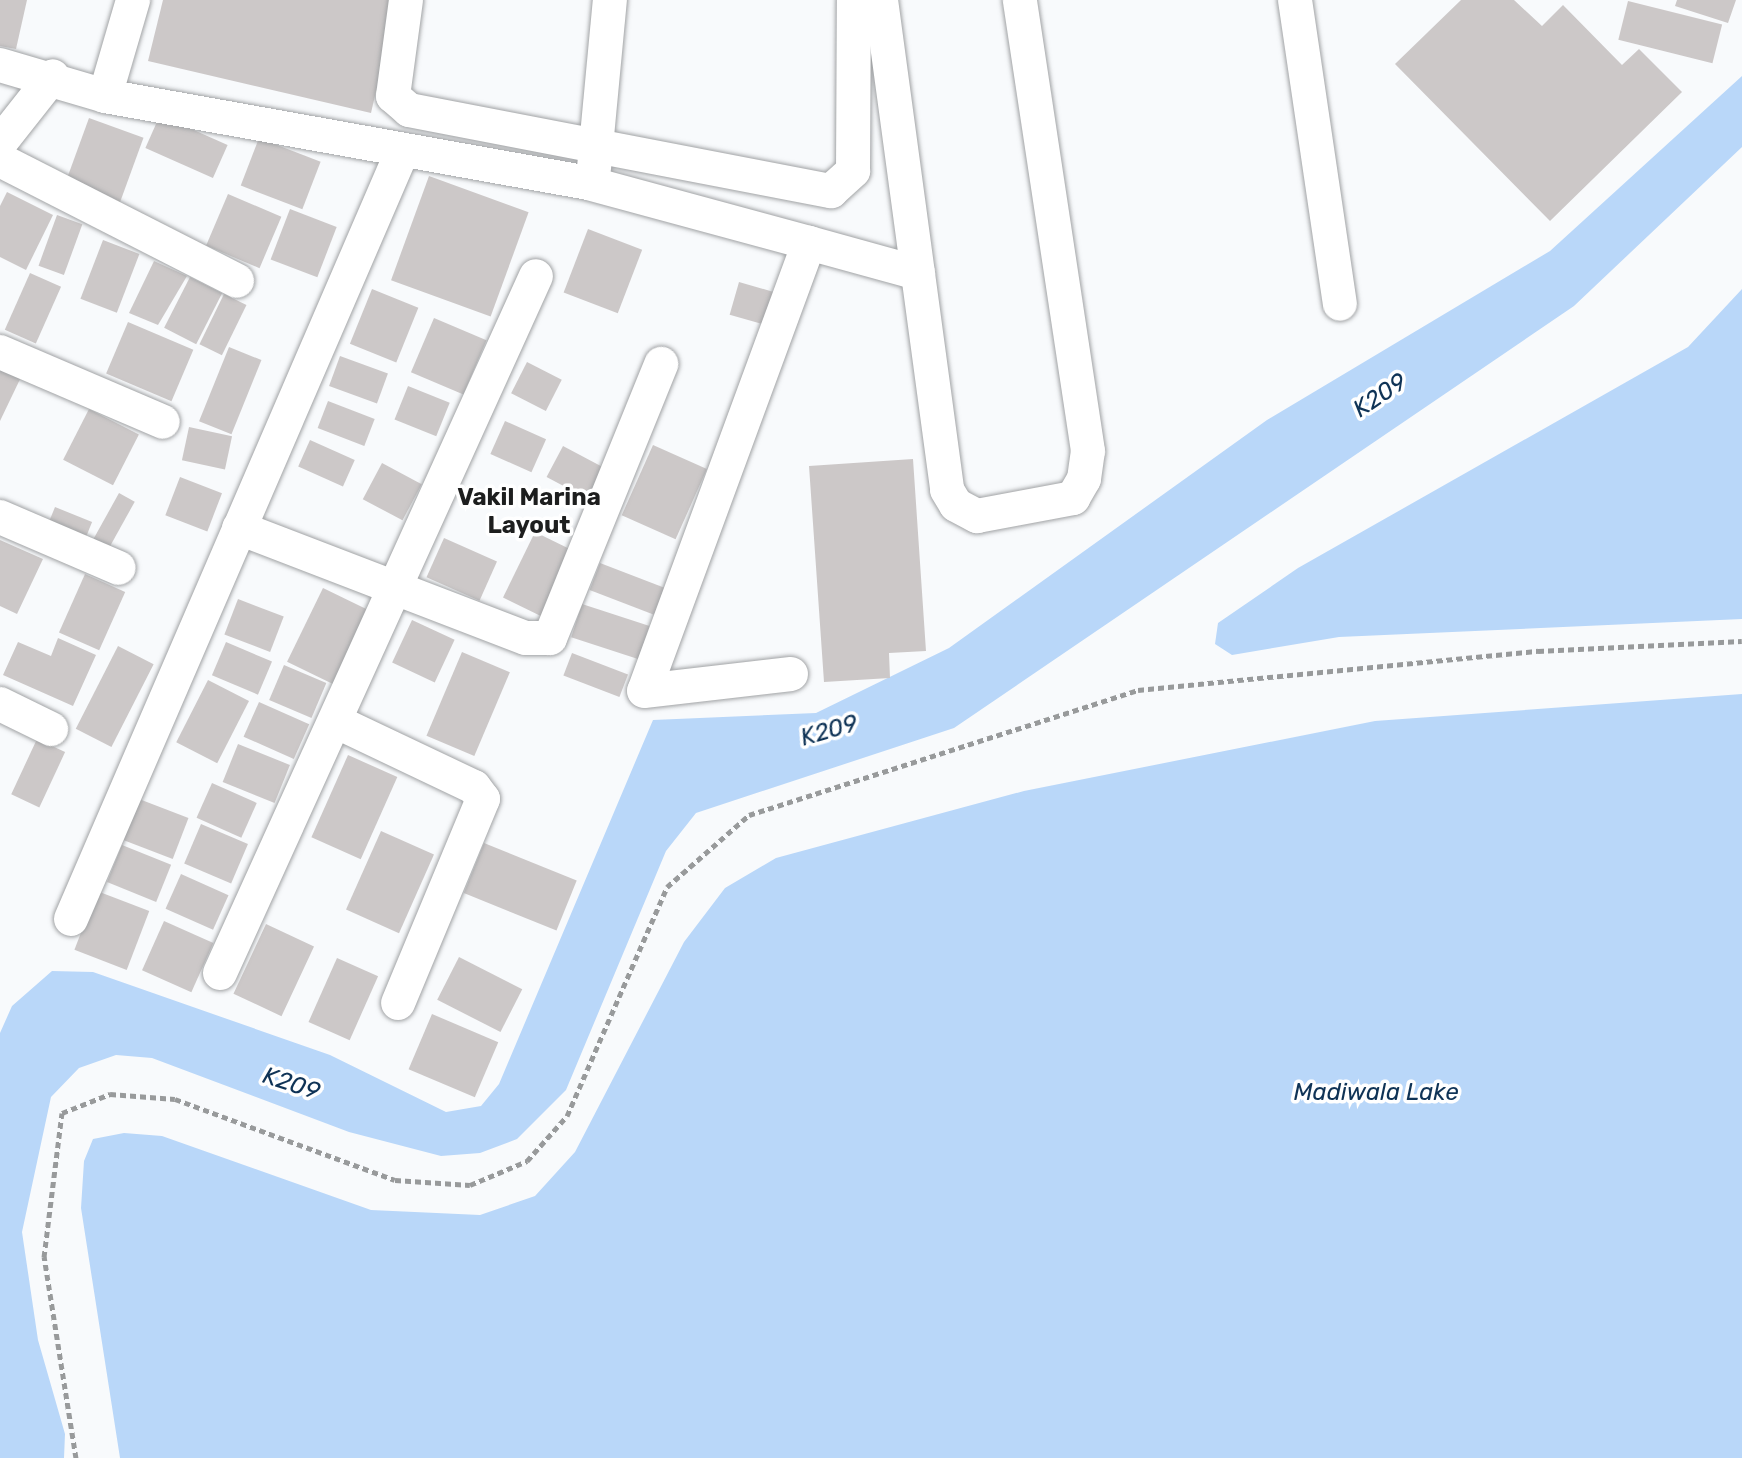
<!DOCTYPE html>
<style>
body{margin:0}
#map{position:relative;width:1742px;height:1458px;overflow:hidden;background:#f8fafc;font-family:Rubik,sans-serif}
div>[style]{position:absolute}
[style*='--x']{left:calc(var(--x)*1px);top:calc(var(--y)*1px);width:calc(var(--w)*1px);rotate:calc(var(--a)*1deg)}
.water>*{inset:0;background:#b9d7f9}
.building>*{inset:0;background:#ccc8c8;transform-origin:0 0}
.path>*{height:5px;margin-top:-2.5px;transform-origin:0;background:repeating-linear-gradient(90deg,#989a9b 0 6px,transparent 0 10px)}
.roads{filter:drop-shadow(0 0 2px #a1a3a5) drop-shadow(0 0 2px #a1a3a5)}
.minor>*{height:34px;margin:-17px;padding:0 17px;transform-origin:17px;border-radius:17px;background:#fff}
span{translate:-50% -50%;white-space:nowrap;text-align:center;line-height:1.15;-webkit-text-stroke:7px #fff;paint-order:stroke}
.water-label{font-size:24px;color:#0f3356;font-style:italic}
.neighbourhood-label{font-size:24px;color:#1d1e1e;font-weight:700}
</style>
<div id="map">
<div class="water">
<div style="clip-path:polygon(1742px 76px,1742px 147px,1574px 306px,954px 728px,696px 813px,666px 851px,566px 1090px,517px 1139px,480px 1153px,441px 1156px,349px 1132px,152px 1058px,116px 1055px,79px 1068px,51px 1097px,22px 1232px,38px 1340px,65px 1434px,64px 1458px,0 1458px,0 1033px,12px 1006px,52px 971px,93px 972px,330px 1055px,446px 1112px,481px 1106px,499px 1084px,653px 720px,816px 713px,949px 648px,1267px 420px,1550px 251px)"></div>
<div style="clip-path:polygon(1742px 289px,1742px 619px,1339px 637px,1232px 655px,1215px 644px,1218px 623px,1298px 568px,1688px 347px)"></div>
<div style="clip-path:polygon(1742px 694px,1742px 1458px,120px 1458px,81px 1208px,84px 1161px,93px 1139px,124px 1133px,162px 1136px,371px 1210px,480px 1215px,535px 1196px,575px 1152px,684px 942px,725px 888px,776px 858px,1024px 791px,1375px 721px)"></div>
</div>
<div class="building">
<div style="clip-path:polygon(0 0,27px 0,16px 49px,0 46px)"></div>
<div style="clip-path:polygon(163px 0,397px 0,371px 113px,148px 61px)"></div>
<div style="clip-path:polygon(1461px 0,1514px 0,1542px 26px,1563px 5px,1622px 65px,1639px 49px,1682px 92px,1550px 221px,1395px 64px)"></div>
<div style="clip-path:polygon(1677px 0,1736px 0,1728px 23px,1675px 6px)"></div>
<div style="left:1628px;top:1px;width:97px;height:40px;rotate:14deg"></div>
<div style="left:160px;top:115px;width:74px;height:36px;rotate:24deg"></div>
<div style="left:89px;top:118px;width:58px;height:79px;rotate:20deg"></div>
<div style="left:259px;top:138px;width:66px;height:51px;rotate:21deg"></div>
<div style="left:429px;top:176px;width:106px;height:111px;rotate:20deg"></div>
<div style="clip-path:polygon(7px 192px,53px 215px,26px 270px,0 257px,0 206px)"></div>
<div style="left:228px;top:194px;width:58px;height:56px;rotate:23deg"></div>
<div style="left:290px;top:209px;width:50px;height:54px;rotate:21deg"></div>
<div style="left:57px;top:215px;width:27px;height:54px;rotate:20deg"></div>
<div style="left:588px;top:229px;width:58px;height:68px;rotate:21deg"></div>
<div style="left:103px;top:240px;width:39px;height:63px;rotate:21deg"></div>
<div style="clip-path:polygon(154px 261px,187px 276px,158px 325px,129px 313px)"></div>
<div style="left:30px;top:273px;width:34px;height:62px;rotate:24deg"></div>
<div style="left:190px;top:277px;width:36px;height:57px;rotate:27deg"></div>
<div style="left:739px;top:282px;width:36px;height:34px;rotate:16deg"></div>
<div style="left:372px;top:289px;width:50px;height:59px;rotate:22deg"></div>
<div style="left:224px;top:294px;width:25px;height:56px;rotate:26deg"></div>
<div style="left:434px;top:318px;width:57px;height:59px;rotate:23deg"></div>
<div style="left:128px;top:322px;width:71px;height:56px;rotate:23deg"></div>
<div style="left:229px;top:347px;width:35px;height:80px;rotate:22deg"></div>
<div style="left:340px;top:356px;width:51px;height:32px;rotate:20deg"></div>
<div style="left:527px;top:362px;width:39px;height:35px;rotate:27deg"></div>
<div style="clip-path:polygon(0 363px,23px 373px,0 421px)"></div>
<div style="left:408px;top:386px;width:45px;height:36px;rotate:22deg"></div>
<div style="left:328px;top:401px;width:50px;height:29px;rotate:21deg"></div>
<div style="left:89px;top:409px;width:56px;height:57px;rotate:27deg"></div>
<div style="left:505px;top:421px;width:45px;height:36px;rotate:24deg"></div>
<div style="left:189px;top:427px;width:44px;height:34px;rotate:12deg"></div>
<div style="left:310px;top:440px;width:49px;height:29px;rotate:24deg"></div>
<div style="left:653px;top:445px;width:59px;height:77px;rotate:24deg"></div>
<div style="left:563px;top:446px;width:47px;height:35px;rotate:28deg"></div>
<div style="clip-path:polygon(913px 459px,926px 651px,889px 653px,890px 678px,824px 682px,809px 466px)"></div>
<div style="left:382px;top:463px;width:45px;height:41px;rotate:28deg"></div>
<div style="left:180px;top:477px;width:45px;height:41px;rotate:21deg"></div>
<div style="left:119px;top:493px;width:18px;height:59px;rotate:29deg"></div>
<div style="left:55px;top:507px;width:40px;height:27px;rotate:22deg"></div>
<div style="left:535px;top:532px;width:46px;height:73px;rotate:26deg"></div>
<div style="left:444px;top:538px;width:58px;height:43px;rotate:24deg"></div>
<div style="clip-path:polygon(0 540px,43px 559px,17px 614px,0 606px)"></div>
<div style="left:600px;top:563px;width:69px;height:29px;rotate:21deg"></div>
<div style="left:85px;top:574px;width:44px;height:64px;rotate:24deg"></div>
<div style="left:323px;top:588px;width:55px;height:82px;rotate:26deg"></div>
<div style="left:238px;top:599px;width:49px;height:38px;rotate:21deg"></div>
<div style="left:582px;top:604px;width:71px;height:35px;rotate:18deg"></div>
<div style="left:412px;top:620px;width:47px;height:47px;rotate:25deg"></div>
<div style="clip-path:polygon(58px 638px,96px 655px,73px 706px,3px 675px,18px 642px,51px 656px)"></div>
<div style="left:226px;top:642px;width:50px;height:36px;rotate:23deg"></div>
<div style="left:118px;top:646px;width:40px;height:93px;rotate:27deg"></div>
<div style="left:462px;top:652px;width:52px;height:91px;rotate:23deg"></div>
<div style="left:572px;top:653px;width:60px;height:24px;rotate:21deg"></div>
<div style="left:284px;top:665px;width:46px;height:38px;rotate:23deg"></div>
<div style="left:208px;top:680px;width:46px;height:70px;rotate:27deg"></div>
<div style="left:259px;top:702px;width:55px;height:38px;rotate:24deg"></div>
<div style="left:37px;top:739px;width:31px;height:61px;rotate:25deg"></div>
<div style="left:238px;top:744px;width:56px;height:41px;rotate:22deg"></div>
<div style="left:348px;top:755px;width:54px;height:90px;rotate:24deg"></div>
<div style="left:212px;top:783px;width:49px;height:38px;rotate:24deg"></div>
<div style="left:139px;top:799px;width:53px;height:44px;rotate:21deg"></div>
<div style="left:201px;top:824px;width:51px;height:43px;rotate:23deg"></div>
<div style="left:381px;top:831px;width:58px;height:86px;rotate:24deg"></div>
<div style="left:484px;top:843px;width:100px;height:54px;rotate:22deg"></div>
<div style="left:122px;top:845px;width:53px;height:40px;rotate:22deg"></div>
<div style="left:181px;top:874px;width:52px;height:38px;rotate:24deg"></div>
<div style="left:97px;top:891px;width:56px;height:63px;rotate:21deg"></div>
<div style="left:164px;top:921px;width:54px;height:54px;rotate:24deg"></div>
<div style="left:266px;top:924px;width:53px;height:77px;rotate:25deg"></div>
<div style="left:459px;top:957px;width:71px;height:48px;rotate:27deg"></div>
<div style="left:337px;top:958px;width:45px;height:70px;rotate:24deg"></div>
<div style="left:432px;top:1014px;width:72px;height:60px;rotate:23deg"></div>
</div>
<div class="path">
<div style="--x:76;--y:1458;--w:204;--a:-99"></div>
<div style="--x:44;--y:1257;--w:145;--a:-82.9"></div>
<div style="--x:62;--y:1113;--w:52;--a:-21.6"></div>
<div style="--x:110;--y:1094;--w:65;--a:4.4"></div>
<div style="--x:175;--y:1099;--w:234;--a:20.2"></div>
<div style="--x:395;--y:1180;--w:75;--a:3.8"></div>
<div style="--x:470;--y:1185;--w:62;--a:-22.8"></div>
<div style="--x:527;--y:1161;--w:60;--a:-48.4"></div>
<div style="--x:567;--y:1116;--w:250;--a:-66.4"></div>
<div style="--x:667;--y:887;--w:109;--a:-41.3"></div>
<div style="--x:749;--y:815;--w:409;--a:-17.8"></div>
<div style="--x:1138;--y:690;--w:402;--a:-5.6"></div>
<div style="--x:1538;--y:651;--w:204;--a:-2.8"></div>
</div>
<div class="roads">
<div class="minor">
<div style="--x:406;--y:0;--w:97;--a:97.7"></div>
<div style="--x:393;--y:96;--w:21;--a:41"></div>
<div style="--x:409;--y:110;--w:430;--a:10.9"></div>
<div style="--x:831;--y:191;--w:30;--a:-42"></div>
<div style="--x:853;--y:171;--w:171;--a:-89.7"></div>
<div style="--x:881;--y:0;--w:494;--a:82.3"></div>
<div style="--x:947;--y:490;--w:17;--a:59"></div>
<div style="--x:956;--y:505;--w:24;--a:28"></div>
<div style="--x:977;--y:516;--w:98;--a:-10.6"></div>
<div style="--x:1073;--y:498;--w:22;--a:-60"></div>
<div style="--x:1084;--y:479;--w:28;--a:-82"></div>
<div style="--x:1088;--y:451;--w:456;--a:-98.6"></div>
<div style="--x:1295;--y:0;--w:307;--a:81.6"></div>
<div style="--x:0;--y:65;--w:109;--a:16.4"></div>
<div style="--x:105;--y:96;--w:495;--a:10.2"></div>
<div style="--x:592;--y:184;--w:225;--a:15.2"></div>
<div style="--x:809;--y:243;--w:477;--a:110.2"></div>
<div style="--x:644;--y:691;--w:148;--a:-6.6"></div>
<div style="--x:105;--y:96;--w:100;--a:-73.7"></div>
<div style="--x:0;--y:143;--w:85;--a:-51.7"></div>
<div style="--x:0;--y:160;--w:266;--a:27"></div>
<div style="--x:594;--y:168;--w:169;--a:-84.6"></div>
<div style="--x:809;--y:243;--w:113;--a:15.4"></div>
<div style="--x:0;--y:352;--w:177;--a:23.2"></div>
<div style="--x:0;--y:517;--w:129;--a:23.2"></div>
<div style="--x:239;--y:528;--w:307;--a:21"></div>
<div style="--x:526;--y:638;--w:24;--a:0"></div>
<div style="--x:550;--y:638;--w:296;--a:-67.9"></div>
<div style="--x:0;--y:704;--w:57;--a:26.1"></div>
<div style="--x:335;--y:721;--w:154;--a:25.4"></div>
<div style="--x:474;--y:787;--w:15;--a:53"></div>
<div style="--x:483;--y:799;--w:221;--a:112.6"></div>
<div style="--x:71;--y:919;--w:835;--a:-66.66"></div>
<div style="--x:220;--y:973;--w:765;--a:-65.61"></div>
</div>
</div>
<div class="water-label">
<span style="left:1380px;top:396px;rotate:-34deg">K209</span>
<span style="left:829px;top:731px;rotate:-16deg">K209</span>
<span style="left:291px;top:1084px;rotate:18deg">K209</span>
<span style="left:1376px;top:1093px">Madiwala Lake</span>
</div>
<div class="neighbourhood-label">
<span style="left:529px;top:512px">Vakil Marina<br>Layout</span>
</div>
</div>
